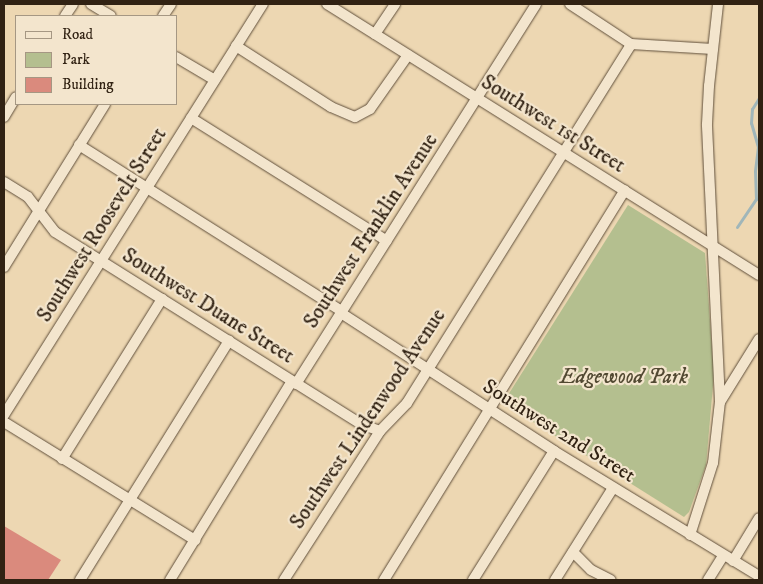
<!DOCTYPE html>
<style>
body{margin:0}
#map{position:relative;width:763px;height:584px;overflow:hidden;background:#edd7b2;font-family:"IM FELL DW Pica",serif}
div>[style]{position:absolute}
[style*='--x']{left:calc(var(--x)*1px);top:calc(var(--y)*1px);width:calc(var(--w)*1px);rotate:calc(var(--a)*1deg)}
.green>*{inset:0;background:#b4bf8f}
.stream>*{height:3px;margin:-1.5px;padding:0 1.5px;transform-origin:1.5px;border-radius:1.5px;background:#a0b6b9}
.building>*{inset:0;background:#da8a7d}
.roads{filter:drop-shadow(0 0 1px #604f3b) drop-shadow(0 0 1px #604f3b)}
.minor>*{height:10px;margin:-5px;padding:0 5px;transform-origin:5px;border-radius:5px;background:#f3e5cd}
span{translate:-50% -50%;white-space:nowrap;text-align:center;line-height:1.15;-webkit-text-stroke:4.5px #f3e5cd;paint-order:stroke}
.street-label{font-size:21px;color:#312213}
.park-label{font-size:21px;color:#524932;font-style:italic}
.frame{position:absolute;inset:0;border:5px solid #312213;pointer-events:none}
.legend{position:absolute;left:15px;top:15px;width:162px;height:90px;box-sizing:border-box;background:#f3e5cd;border:1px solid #a59783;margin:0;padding:6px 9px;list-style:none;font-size:15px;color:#312213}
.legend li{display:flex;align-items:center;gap:10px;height:25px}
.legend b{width:25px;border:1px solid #a59783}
</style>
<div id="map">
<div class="green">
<div style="clip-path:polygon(628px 205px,705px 253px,714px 374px,706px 465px,689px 512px,684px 517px,503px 403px)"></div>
</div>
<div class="stream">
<div style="--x:737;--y:227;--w:34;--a:-56"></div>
<div style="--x:756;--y:199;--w:28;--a:-92"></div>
<div style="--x:755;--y:171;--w:24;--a:-83"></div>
<div style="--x:758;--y:147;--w:25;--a:-106"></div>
<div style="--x:751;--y:123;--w:14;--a:-86"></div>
<div style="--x:752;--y:109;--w:13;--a:-58"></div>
</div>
<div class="building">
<div style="clip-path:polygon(4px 526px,61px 560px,48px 580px,4px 580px)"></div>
</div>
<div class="roads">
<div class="minor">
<div style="--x:91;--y:4;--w:23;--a:31"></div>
<div style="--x:327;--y:4;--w:510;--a:32.1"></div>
<div style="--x:570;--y:4;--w:73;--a:33.3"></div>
<div style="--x:631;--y:44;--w:82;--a:3.5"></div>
<div style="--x:65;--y:16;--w:14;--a:-56"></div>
<div style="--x:163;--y:16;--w:14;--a:-56"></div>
<div style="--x:375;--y:34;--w:36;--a:-56"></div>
<div style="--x:236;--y:46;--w:113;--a:32.7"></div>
<div style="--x:331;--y:107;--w:26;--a:23"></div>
<div style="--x:355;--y:117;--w:17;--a:-28"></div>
<div style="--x:370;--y:109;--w:66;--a:-54.9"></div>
<div style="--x:176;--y:57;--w:45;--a:30.5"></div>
<div style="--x:4;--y:117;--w:23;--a:-59"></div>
<div style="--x:191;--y:118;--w:231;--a:32.1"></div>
<div style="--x:79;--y:145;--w:311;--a:32.3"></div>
<div style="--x:4;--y:182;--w:28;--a:32"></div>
<div style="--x:28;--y:197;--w:44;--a:52.4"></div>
<div style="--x:55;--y:232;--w:363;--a:32.1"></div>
<div style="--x:363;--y:425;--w:18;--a:19"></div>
<div style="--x:4;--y:267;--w:192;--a:-58.2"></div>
<div style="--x:341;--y:313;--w:254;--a:32.9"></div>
<div style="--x:554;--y:451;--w:240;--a:31.4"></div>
<div style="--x:296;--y:384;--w:449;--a:-57.7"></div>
<div style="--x:720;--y:402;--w:74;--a:-58.2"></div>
<div style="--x:4;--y:415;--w:486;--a:-57.8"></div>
<div style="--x:4;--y:422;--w:225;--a:31.7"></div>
<div style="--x:62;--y:459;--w:189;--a:-58"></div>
<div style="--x:690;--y:535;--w:76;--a:-72.3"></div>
<div style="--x:713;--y:463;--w:61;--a:-83.5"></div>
<div style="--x:720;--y:402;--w:278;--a:-92.7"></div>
<div style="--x:707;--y:124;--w:38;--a:-87"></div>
<div style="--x:709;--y:86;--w:82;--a:-83.7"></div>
<div style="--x:573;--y:552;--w:25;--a:45"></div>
<div style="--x:591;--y:570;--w:22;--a:27"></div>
<div style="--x:733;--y:561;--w:50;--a:-58.8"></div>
<div style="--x:80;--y:580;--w:282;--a:-58.1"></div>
<div style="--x:170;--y:580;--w:233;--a:-58.5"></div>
<div style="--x:284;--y:580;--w:177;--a:-57.2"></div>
<div style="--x:380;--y:431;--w:39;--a:-46"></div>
<div style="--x:407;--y:403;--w:423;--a:-58"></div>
<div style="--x:384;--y:580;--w:458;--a:-58.3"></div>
<div style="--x:473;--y:580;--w:152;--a:-57.9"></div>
<div style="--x:555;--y:580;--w:109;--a:-57.8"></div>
<div style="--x:708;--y:580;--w:28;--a:-58"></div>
</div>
</div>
<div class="street-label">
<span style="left:553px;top:124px;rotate:32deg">Southwest 1st Street</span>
<span style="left:102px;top:225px;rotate:-58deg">Southwest Roosevelt Street</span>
<span style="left:371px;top:231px;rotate:-57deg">Southwest Franklin Avenue</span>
<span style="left:208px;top:306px;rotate:32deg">Southwest Duane Street</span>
<span style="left:368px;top:419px;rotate:-56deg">Southwest Lindenwood Avenue</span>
<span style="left:559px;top:431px;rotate:32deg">Southwest 2nd Street</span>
</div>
<div class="park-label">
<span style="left:624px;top:377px">Edgewood Park</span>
</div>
<div class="frame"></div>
<ul class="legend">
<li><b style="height:6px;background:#f3e5cd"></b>Road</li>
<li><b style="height:14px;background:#b4bf8f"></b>Park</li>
<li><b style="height:14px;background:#da8a7d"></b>Building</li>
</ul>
</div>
